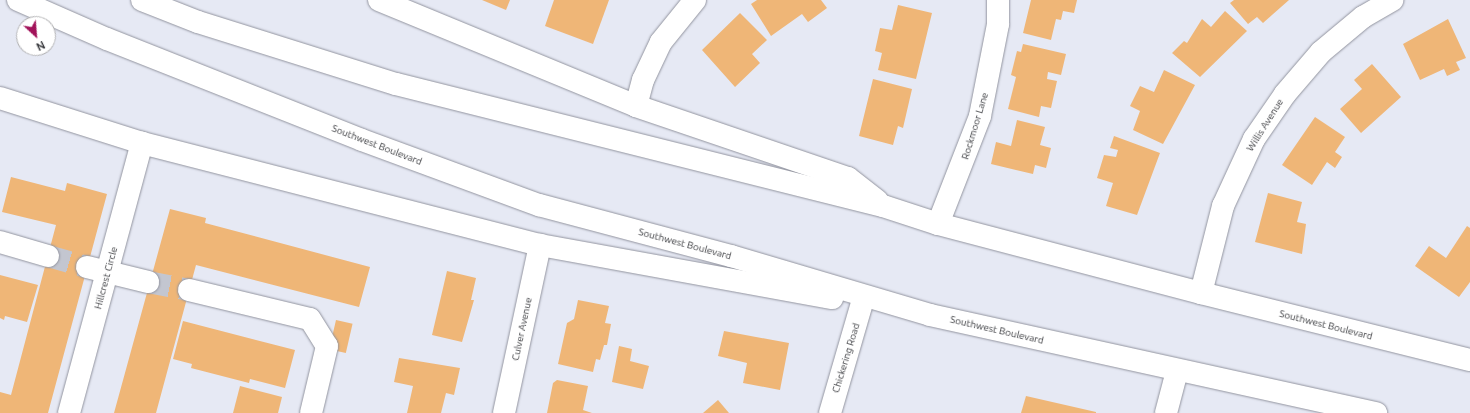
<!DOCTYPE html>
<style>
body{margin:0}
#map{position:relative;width:1470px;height:413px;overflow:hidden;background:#e6e9f4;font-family:Ubuntu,sans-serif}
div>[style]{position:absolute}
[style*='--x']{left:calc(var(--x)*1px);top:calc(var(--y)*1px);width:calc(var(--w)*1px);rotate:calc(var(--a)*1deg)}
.building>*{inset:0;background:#efb677;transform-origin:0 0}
.minor-tunnel>*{height:22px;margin-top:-11px;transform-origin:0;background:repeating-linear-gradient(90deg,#c3c6d0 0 22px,transparent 0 33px)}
.roads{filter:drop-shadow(0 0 1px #92949f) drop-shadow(0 0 1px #92949f)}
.minor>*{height:22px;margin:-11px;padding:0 11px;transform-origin:11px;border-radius:11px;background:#fff}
.major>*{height:22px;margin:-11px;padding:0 11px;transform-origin:11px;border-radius:11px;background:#fff}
.highway>*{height:22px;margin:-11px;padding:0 11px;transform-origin:11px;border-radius:11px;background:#fff}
span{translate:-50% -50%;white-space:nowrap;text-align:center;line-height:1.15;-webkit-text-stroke:3px #fff;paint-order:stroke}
.street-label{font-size:10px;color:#393a3e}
.north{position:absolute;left:16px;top:16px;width:40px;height:40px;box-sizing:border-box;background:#fff;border:1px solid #b0b0b2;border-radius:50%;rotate:154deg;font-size:11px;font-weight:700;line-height:16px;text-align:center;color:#393a3e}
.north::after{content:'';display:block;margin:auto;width:14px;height:18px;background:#a2135a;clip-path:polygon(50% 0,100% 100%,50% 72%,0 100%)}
</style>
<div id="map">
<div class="building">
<div style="clip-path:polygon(482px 0,510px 0,506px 10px)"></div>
<div style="clip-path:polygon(554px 0,609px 0,593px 44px,545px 26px)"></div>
<div style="clip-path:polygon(757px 0,821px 0,827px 8px,808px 22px,802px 14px,771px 36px,751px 4px)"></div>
<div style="clip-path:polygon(1031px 0,1077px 0,1074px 13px,1063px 11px,1061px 20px,1056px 19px,1051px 40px,1023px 33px)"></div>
<div style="clip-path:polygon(1234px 0,1289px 0,1263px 23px,1257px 17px,1248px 24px,1230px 3px)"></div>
<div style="clip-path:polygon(898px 5px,932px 13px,916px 79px,878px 70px,882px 53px,875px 51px,880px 28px,892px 30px)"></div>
<div style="clip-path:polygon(1225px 11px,1247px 31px,1200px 77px,1172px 53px,1184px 41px,1187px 43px,1202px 19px,1211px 27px)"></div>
<div style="clip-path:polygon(740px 13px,767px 40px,752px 54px,760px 63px,735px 87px,702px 50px)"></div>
<div style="clip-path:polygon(1448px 19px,1466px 58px,1456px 62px,1460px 70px,1447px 76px,1444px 69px,1420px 80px,1403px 44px)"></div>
<div style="clip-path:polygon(1023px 44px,1066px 54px,1061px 75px,1048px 72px,1047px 79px,1057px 81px,1051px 108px,1041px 106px,1039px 117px,1008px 109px,1016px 77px,1011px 75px,1017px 51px,1021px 52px)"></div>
<div style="clip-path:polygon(1372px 64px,1401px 97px,1361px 133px,1340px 109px,1362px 89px,1354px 80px)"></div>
<div style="clip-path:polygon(1164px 70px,1195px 85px,1163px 144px,1133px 130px,1140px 111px,1130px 106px,1140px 86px,1154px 92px)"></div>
<div style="clip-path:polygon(873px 79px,912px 89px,903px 128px,898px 126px,893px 145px,859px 136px)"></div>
<div style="clip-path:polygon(1315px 117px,1345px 137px,1335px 152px,1342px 157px,1335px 168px,1327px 162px,1312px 185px,1282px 165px)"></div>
<div style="clip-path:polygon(1017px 120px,1045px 127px,1040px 145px,1051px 148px,1046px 168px,1035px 165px,1033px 174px,991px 164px,996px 142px,1011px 146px)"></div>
<div style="clip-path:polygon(1114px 136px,1160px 153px,1137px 215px,1106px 206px,1113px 183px,1097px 178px,1104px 155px,1116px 157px,1118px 150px,1110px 148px)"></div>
<div style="clip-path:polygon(11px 177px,65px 191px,67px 183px,107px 194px,48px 413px,0 413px,0 392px,11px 395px,56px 225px,2px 212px)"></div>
<div style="clip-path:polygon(1268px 193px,1302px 202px,1297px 222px,1306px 224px,1302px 254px,1255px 242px)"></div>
<div style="clip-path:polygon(170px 209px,206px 218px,205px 223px,370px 267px,359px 307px,196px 265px,156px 413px,114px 413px)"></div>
<div style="clip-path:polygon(1467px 226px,1470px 228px,1470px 282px,1459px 297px,1415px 266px,1429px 246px,1446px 258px)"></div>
<div style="clip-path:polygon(447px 271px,476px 278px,471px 300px,474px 300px,462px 342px,432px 335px)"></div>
<div style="clip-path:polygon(0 275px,38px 285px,27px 322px,5px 316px,4px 320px,0 318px)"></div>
<div style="clip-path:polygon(578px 300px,609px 306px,605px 323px,611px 324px,607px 345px,604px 345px,600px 360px,596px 359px,593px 372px,558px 364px,567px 323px,574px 319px)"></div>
<div style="left:336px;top:320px;width:17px;height:30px;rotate:13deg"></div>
<div style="clip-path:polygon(183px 321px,295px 350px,285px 388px,250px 379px,249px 383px,191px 368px,192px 364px,173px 359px)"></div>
<div style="clip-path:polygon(724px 331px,789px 343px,780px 390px,743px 383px,747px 363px,718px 356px)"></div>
<div style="clip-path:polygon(619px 346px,632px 349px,630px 361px,649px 366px,643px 389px,612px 382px)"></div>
<div style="clip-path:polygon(399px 358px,460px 368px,454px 395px,446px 393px,441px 413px,407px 413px,413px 386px,394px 382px)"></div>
<div style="clip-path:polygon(557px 380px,588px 386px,583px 410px,592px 413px,547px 413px,553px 383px)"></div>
<div style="clip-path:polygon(240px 386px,282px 397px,278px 413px,233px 413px)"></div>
<div style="clip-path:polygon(1026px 396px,1096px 412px,1096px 413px,1021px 413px)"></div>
<div style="clip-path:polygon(718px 400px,729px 413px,703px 413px)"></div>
</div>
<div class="minor-tunnel">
<div style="--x:48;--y:256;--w:41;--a:15.8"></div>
<div style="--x:148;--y:282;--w:42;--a:11"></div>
</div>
<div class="roads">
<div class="minor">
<div style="--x:636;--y:106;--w:27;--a:-75"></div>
<div style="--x:643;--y:80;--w:42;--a:-64.7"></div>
<div style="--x:661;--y:42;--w:54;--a:-51"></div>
<div style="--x:938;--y:224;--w:116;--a:-68.7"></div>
<div style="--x:980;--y:116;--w:94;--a:-78.9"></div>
<div style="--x:998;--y:24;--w:24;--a:-90"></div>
<div style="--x:0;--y:242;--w:50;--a:16.3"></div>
<div style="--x:87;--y:267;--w:63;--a:13.8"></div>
<div style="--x:189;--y:290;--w:124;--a:13.5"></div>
<div style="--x:310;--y:319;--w:32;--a:58"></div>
<div style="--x:327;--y:346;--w:69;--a:103.4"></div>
<div style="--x:1201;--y:293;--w:90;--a:-75.8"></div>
<div style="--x:1223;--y:206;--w:74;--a:-65.2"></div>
<div style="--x:1254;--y:139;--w:55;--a:-55.4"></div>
<div style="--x:1285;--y:94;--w:55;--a:-49.4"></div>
<div style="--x:1321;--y:52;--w:55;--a:-39.8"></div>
<div style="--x:1363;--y:17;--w:34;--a:-30"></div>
<div style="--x:69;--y:413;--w:280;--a:-74.9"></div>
<div style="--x:504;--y:413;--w:172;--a:-77.9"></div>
<div style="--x:830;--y:413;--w:115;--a:-73.8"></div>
<div style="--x:1166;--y:413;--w:43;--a:-75.3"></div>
</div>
<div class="major">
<div style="--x:379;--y:0;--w:278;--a:22.4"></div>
<div style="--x:0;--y:98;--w:149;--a:17.6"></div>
<div style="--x:142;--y:143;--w:411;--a:14.4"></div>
<div style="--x:883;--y:206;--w:58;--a:18.1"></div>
<div style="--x:938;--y:224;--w:272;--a:14.7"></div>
<div style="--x:1201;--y:293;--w:277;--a:14"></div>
<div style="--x:930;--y:315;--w:457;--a:12.4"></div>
</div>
<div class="highway">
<div style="--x:18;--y:0;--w:97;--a:23.7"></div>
<div style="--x:107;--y:39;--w:274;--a:21.6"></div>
<div style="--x:362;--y:140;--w:189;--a:20.2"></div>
<div style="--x:539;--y:205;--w:199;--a:14.9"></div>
<div style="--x:731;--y:256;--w:208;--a:16.5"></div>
<div style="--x:142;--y:0;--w:60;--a:21.4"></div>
<div style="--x:198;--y:22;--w:207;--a:17.4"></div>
<div style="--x:396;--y:84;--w:502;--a:14.06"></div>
<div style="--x:636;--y:106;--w:224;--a:18.8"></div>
<div style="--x:848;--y:178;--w:37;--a:38"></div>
<div style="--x:540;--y:245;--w:297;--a:10.3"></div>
</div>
</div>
<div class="street-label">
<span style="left:1265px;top:125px;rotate:-58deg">Willis Avenue</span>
<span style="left:975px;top:126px;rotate:-73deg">Rockmoor Lane</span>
<span style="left:377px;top:145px;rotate:21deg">Southwest Boulevard</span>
<span style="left:685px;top:244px;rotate:15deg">Southwest Boulevard</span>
<span style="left:106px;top:278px;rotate:-75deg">Hillcrest Circle</span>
<span style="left:1326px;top:325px;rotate:14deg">Southwest Boulevard</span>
<span style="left:522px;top:329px;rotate:-78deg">Culver Avenue</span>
<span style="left:997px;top:330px;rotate:13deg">Southwest Boulevard</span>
<span style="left:846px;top:358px;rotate:-73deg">Chickering Road</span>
</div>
<div class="north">N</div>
</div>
